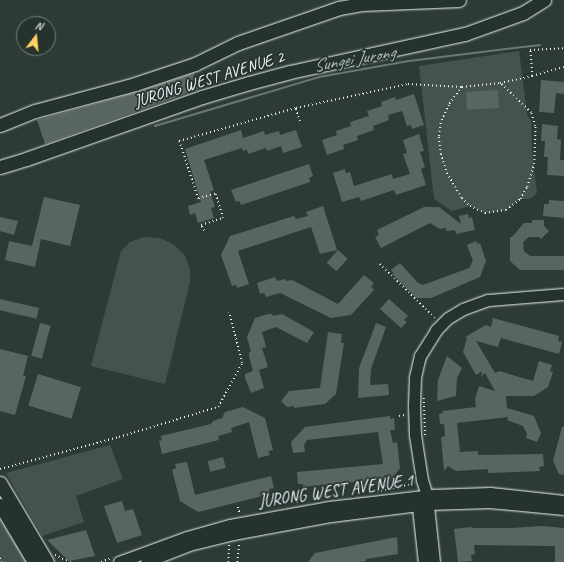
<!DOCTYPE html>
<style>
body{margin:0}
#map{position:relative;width:564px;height:562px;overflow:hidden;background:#2e3b35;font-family:Caveat,sans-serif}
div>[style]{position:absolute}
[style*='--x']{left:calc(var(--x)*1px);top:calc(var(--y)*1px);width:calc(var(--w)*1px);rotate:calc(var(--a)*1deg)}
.green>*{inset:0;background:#45524e}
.stream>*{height:2px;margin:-1px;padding:0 1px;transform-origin:1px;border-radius:1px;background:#6b7775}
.building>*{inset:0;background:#596563;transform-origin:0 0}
.path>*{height:1.5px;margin-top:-0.75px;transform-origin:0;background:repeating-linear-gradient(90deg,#e8f1f8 0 1px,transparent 0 4px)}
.roads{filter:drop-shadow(0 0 1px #e8f1f8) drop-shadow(0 0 1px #e8f1f8)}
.minor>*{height:11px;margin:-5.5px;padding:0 5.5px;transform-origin:5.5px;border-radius:5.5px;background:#26332d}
.major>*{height:13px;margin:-6.5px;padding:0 6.5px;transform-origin:6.5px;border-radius:6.5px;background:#26332d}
span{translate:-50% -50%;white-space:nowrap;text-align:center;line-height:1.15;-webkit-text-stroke:3.5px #26332d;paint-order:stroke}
.street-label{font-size:17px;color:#e8f1f8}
.water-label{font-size:18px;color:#b0babd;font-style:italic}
.north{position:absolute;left:16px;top:16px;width:40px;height:40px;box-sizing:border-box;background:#26332d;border:1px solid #747f7e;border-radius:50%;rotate:16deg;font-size:11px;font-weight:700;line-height:16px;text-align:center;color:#e8f1f8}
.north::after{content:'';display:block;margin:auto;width:14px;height:18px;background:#ffd166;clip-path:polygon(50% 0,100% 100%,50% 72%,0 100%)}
</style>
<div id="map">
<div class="green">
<div style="clip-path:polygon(519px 51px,527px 114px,531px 121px,532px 150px,537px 193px,530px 199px,520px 199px,506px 210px,485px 213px,470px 206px,452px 211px,434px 199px,419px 66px)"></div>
<div style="clip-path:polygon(144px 237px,160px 238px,173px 244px,184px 254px,190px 268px,190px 282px,165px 384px,91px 366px,121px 251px,130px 242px)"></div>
<div style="clip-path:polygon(110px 445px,123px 479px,76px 496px,84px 522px,42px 536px,6px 473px)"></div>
<div style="clip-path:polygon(0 516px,28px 562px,0 562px)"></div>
</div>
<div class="stream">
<div style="--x:155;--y:126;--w:171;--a:-16.6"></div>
<div style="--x:319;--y:77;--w:91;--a:-10.1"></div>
<div style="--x:409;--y:61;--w:132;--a:-7"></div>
</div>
<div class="building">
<div style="clip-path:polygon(194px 73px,199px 89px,45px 144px,37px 120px,137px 92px)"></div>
<div style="clip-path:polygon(541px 80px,564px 82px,564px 94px,556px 93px,554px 113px,539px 112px)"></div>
<div style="left:498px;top:90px;width:18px;height:32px;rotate:87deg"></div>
<div style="clip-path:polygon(414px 94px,424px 125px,412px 129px,411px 125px,407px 126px,402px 111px,388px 115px,389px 120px,373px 126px,374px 130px,357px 136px,358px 140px,343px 145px,344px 149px,327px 155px,322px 140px,337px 135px,336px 131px,351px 126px,350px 122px,369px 116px,367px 111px,382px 106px,381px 102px,395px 97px,396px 100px)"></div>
<div style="clip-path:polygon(542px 124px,558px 126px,557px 139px,561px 140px,560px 160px,564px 160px,564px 176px,547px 175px,548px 157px,544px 157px,545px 141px,541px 141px)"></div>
<div style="clip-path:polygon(241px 130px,243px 138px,264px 131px,265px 135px,279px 131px,280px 135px,296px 130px,302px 147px,283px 153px,281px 146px,267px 151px,266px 148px,248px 154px,247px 150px,243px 151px,242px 148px,204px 160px,214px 190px,210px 192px,215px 207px,211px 208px,214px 218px,198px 223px,195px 213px,190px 215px,188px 206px,201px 202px,185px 149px)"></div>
<div style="clip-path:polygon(419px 134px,424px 151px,420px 152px,425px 167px,421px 169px,426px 185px,396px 195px,394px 190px,361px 201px,359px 197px,342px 202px,333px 173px,345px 169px,346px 173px,350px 172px,354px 186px,392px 174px,393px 179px,410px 174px,403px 154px,407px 153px,403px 140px)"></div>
<div style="clip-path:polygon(309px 164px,313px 176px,309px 178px,310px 182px,241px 205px,239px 201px,236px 202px,231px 190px)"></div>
<div style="clip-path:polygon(44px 197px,80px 205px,70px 246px,41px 239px,35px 267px,5px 260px,9px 241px,32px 246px)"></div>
<div style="clip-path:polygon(549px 200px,564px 201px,564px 218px,543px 216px,544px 204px,549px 204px)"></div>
<div style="clip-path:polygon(323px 206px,337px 250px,320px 254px,311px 227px,238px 251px,249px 284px,237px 288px,236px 285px,232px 286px,221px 255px,230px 236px,294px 216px,296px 219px,308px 216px,306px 212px)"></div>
<div style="clip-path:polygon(424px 207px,439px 207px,461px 224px,459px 216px,468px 214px,469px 218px,472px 217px,475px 230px,456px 234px,455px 230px,446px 231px,446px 228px,440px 229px,430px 223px,381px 248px,375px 237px,379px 235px,377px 230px)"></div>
<div style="clip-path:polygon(0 217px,18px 221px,14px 235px,0 231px)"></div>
<div style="clip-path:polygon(532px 220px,544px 220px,544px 226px,549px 231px,541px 239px,539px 237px,529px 237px,523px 242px,524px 251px,530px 256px,564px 256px,564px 270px,520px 270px,510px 261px,510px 237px,512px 237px,524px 223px,532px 223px)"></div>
<div style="clip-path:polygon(476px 241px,478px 244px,480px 243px,486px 261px,480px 277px,431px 298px,416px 298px,392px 274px,394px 273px,391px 270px,400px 263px,418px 283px,423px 285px,469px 268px,473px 261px,467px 245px)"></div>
<div style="left:338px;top:250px;width:13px;height:17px;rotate:42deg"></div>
<div style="clip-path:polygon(364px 275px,374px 283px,371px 287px,374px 290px,351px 315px,331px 318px,280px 293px,266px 297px,264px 293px,260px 294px,257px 283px,275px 277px,277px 281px,285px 279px,286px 281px,292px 280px,338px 304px)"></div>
<div style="left:0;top:299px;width:40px;height:11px;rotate:13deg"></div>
<div style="clip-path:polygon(389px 299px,408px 316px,404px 320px,407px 322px,401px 328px,380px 309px)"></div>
<div style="clip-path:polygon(268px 314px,272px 314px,273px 316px,282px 314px,314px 332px,307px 343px,276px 327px,262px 332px,266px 347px,262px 348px,268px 367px,259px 370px,264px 388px,251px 393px,245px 378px,245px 374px,253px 371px,249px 356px,249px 352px,251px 352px,247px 337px,255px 318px)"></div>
<div style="clip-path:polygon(493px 318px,559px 336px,558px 341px,562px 342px,559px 354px,501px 338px,498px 347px,476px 341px,495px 373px,499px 371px,533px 381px,539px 361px,552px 365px,550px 371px,553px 372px,548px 387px,534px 396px,506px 396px,507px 408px,534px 416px,541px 433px,537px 442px,526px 438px,527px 434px,523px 426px,507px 420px,508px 417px,457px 423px,460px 452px,478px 451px,478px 455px,480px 455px,543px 454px,544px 466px,539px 467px,540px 471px,488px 473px,488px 469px,456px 471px,448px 466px,444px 471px,441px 437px,445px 436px,444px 424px,440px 424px,439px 414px,443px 413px,442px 411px,476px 407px,475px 399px,479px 386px,495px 391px,485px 373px,481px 376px,482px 371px,476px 375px,463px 352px,467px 338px,465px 337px,486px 325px,491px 327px)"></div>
<div style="left:40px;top:323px;width:11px;height:34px;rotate:15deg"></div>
<div style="clip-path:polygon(376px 323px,386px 327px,371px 369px,370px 385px,388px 384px,389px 395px,358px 398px,359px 368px)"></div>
<div style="clip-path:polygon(328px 332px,342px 334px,341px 343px,344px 343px,336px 394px,325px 404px,294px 408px,294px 406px,287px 407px,281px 401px,289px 391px,320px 388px)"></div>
<div style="clip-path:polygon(0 349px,28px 356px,23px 376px,26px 376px,15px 415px,0 411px)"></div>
<div style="clip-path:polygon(447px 356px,462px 368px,457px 378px,456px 396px,437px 401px,438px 380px)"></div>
<div style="left:38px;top:374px;width:45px;height:33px;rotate:17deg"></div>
<div style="clip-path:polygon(243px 407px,265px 418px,273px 450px,268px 451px,270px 455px,258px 458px,249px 422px,231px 428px,232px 432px,218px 436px,219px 440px,162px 454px,159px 441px,162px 440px,161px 436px,211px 424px,213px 421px,222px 418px,225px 412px)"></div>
<div style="clip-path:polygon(390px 416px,390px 419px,394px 418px,395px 430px,390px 430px,393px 443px,397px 442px,400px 468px,390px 481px,357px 485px,354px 482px,303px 487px,303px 484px,298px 484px,297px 472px,383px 464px,378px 432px,307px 440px,304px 445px,305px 452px,293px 453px,291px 442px,305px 427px)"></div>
<div style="clip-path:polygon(562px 427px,564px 427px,564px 475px,559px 474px,553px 461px)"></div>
<div style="left:223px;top:457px;width:11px;height:16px;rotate:75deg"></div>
<div style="clip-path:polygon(187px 462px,195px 495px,271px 476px,274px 488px,269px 489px,270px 494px,198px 512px,180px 501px,172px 470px,176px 468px,175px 464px)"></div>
<div style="clip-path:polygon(122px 501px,125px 511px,133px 509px,142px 535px,117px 543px,104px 506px)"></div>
<div style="clip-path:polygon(542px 526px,564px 528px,564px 562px,555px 562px,555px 546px,474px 545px,475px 554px,471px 555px,472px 561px,458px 562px,454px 529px,471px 527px,472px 528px,512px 528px)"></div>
<div style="clip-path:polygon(86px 530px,95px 556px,69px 561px,47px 540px)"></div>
<div style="clip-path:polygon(397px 537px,398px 554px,366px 559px,366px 561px,360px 562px,308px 562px,315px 553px)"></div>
</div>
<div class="path">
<div style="--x:532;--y:76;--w:33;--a:-16"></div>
<div style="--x:462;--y:87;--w:22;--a:126"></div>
<div style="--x:449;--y:105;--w:20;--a:114"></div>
<div style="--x:441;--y:123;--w:14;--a:98"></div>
<div style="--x:439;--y:137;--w:17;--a:83"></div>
<div style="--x:441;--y:154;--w:20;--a:72"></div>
<div style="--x:447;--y:173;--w:29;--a:59"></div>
<div style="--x:462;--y:198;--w:11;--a:45"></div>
<div style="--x:470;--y:206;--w:17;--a:25"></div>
<div style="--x:485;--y:213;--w:21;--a:-8"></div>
<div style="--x:506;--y:210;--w:18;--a:-38"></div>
<div style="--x:520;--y:199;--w:14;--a:-60"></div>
<div style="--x:527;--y:187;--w:24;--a:-73"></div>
<div style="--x:534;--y:164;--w:38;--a:-88"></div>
<div style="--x:535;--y:126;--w:14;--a:-107"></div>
<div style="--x:531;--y:113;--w:43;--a:-135.9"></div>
<div style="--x:296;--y:109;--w:16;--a:72"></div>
<div style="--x:204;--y:231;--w:7;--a:-117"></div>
<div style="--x:201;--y:225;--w:23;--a:-18"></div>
<div style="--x:223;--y:218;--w:25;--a:-108"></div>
<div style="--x:215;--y:194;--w:18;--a:164"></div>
<div style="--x:198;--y:199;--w:61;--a:-108.1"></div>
<div style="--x:179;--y:141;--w:122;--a:-15.8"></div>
<div style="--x:296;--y:108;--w:115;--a:-12.1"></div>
<div style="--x:408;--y:84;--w:54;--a:3.2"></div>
<div style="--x:462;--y:87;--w:38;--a:-6"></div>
<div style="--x:500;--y:83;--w:33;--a:-12"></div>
<div style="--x:532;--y:76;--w:26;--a:-94"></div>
<div style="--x:530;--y:50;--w:34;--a:-3"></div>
<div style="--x:380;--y:264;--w:77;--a:44.5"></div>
<div style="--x:424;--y:398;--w:38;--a:88"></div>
<div style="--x:399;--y:416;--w:6;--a:-9"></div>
<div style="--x:0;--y:469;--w:123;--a:-15.1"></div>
<div style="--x:119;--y:437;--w:103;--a:-16.9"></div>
<div style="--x:218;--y:407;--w:50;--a:-61.4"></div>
<div style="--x:242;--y:363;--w:52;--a:-104.6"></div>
<div style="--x:321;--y:492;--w:8;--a:83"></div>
<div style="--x:369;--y:493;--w:40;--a:-12"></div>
<div style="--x:408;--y:485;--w:4;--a:-34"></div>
<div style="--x:411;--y:483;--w:7;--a:-82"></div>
<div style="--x:296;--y:494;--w:10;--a:79"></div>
<div style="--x:273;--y:497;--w:11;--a:80"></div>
<div style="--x:238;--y:507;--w:7;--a:74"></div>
<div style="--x:55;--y:555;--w:17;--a:25"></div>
<div style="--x:0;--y:558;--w:4;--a:63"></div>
<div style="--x:101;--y:562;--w:12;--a:-20"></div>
<div style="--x:228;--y:562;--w:19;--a:-87"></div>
<div style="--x:237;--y:562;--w:19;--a:-84"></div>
</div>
<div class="roads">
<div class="minor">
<div style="--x:417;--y:498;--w:64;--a:83.8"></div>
<div style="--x:119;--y:562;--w:72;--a:-20.2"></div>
<div style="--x:187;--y:537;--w:45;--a:-15.6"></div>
<div style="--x:230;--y:525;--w:101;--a:-10.3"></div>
<div style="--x:329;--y:507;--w:104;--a:-6.6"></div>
<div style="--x:432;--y:495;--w:58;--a:-2"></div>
<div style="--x:490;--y:493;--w:74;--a:6.2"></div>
<div style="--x:146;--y:562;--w:46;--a:-21.6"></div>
<div style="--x:189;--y:545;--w:45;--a:-14"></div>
<div style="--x:233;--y:534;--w:100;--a:-10.4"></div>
<div style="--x:331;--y:516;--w:98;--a:-7.1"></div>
<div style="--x:428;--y:504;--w:61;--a:-1.9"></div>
<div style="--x:489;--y:502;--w:75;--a:5.3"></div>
<div style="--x:434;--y:562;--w:66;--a:-96.1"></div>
<div style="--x:427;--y:496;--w:17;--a:-107"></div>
<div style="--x:422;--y:480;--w:46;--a:-98.8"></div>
<div style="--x:415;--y:435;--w:29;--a:-92"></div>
<div style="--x:414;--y:406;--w:29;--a:-88"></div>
<div style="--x:415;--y:377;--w:22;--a:-77"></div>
<div style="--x:420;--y:356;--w:31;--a:-58"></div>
<div style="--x:436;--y:330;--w:17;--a:-45"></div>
<div style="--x:448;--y:318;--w:17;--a:-31"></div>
<div style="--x:463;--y:309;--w:27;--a:-20"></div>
<div style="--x:488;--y:300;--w:76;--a:-4.5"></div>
</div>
<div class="major">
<div style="--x:0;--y:125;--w:38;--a:-22"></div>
<div style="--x:35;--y:111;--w:104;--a:-15.1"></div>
<div style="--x:135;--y:84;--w:63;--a:-18.4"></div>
<div style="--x:195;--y:64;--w:48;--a:-26"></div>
<div style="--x:238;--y:43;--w:107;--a:-19.1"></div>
<div style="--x:339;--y:8;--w:23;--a:-10"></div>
<div style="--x:362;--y:4;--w:97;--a:-2.4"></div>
<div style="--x:0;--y:167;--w:27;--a:-17"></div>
<div style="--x:26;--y:159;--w:187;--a:-19.4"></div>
<div style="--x:202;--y:97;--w:49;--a:-16.6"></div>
<div style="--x:249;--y:83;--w:42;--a:-15"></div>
<div style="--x:290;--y:72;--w:179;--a:-12.3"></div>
<div style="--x:465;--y:34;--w:62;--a:-19.9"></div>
<div style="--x:523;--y:13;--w:25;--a:-32"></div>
<div style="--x:0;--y:483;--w:92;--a:59.3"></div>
<div style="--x:0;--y:505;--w:66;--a:59.2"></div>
</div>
</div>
<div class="street-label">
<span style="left:209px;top:79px;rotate:-17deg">JURONG WEST AVENUE 2</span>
<span style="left:336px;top:491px;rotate:-8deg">JURONG WEST AVENUE 1</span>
</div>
<div class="water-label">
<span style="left:354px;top:59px;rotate:-10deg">Sungei Jurong</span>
</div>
<div class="north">N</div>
</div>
